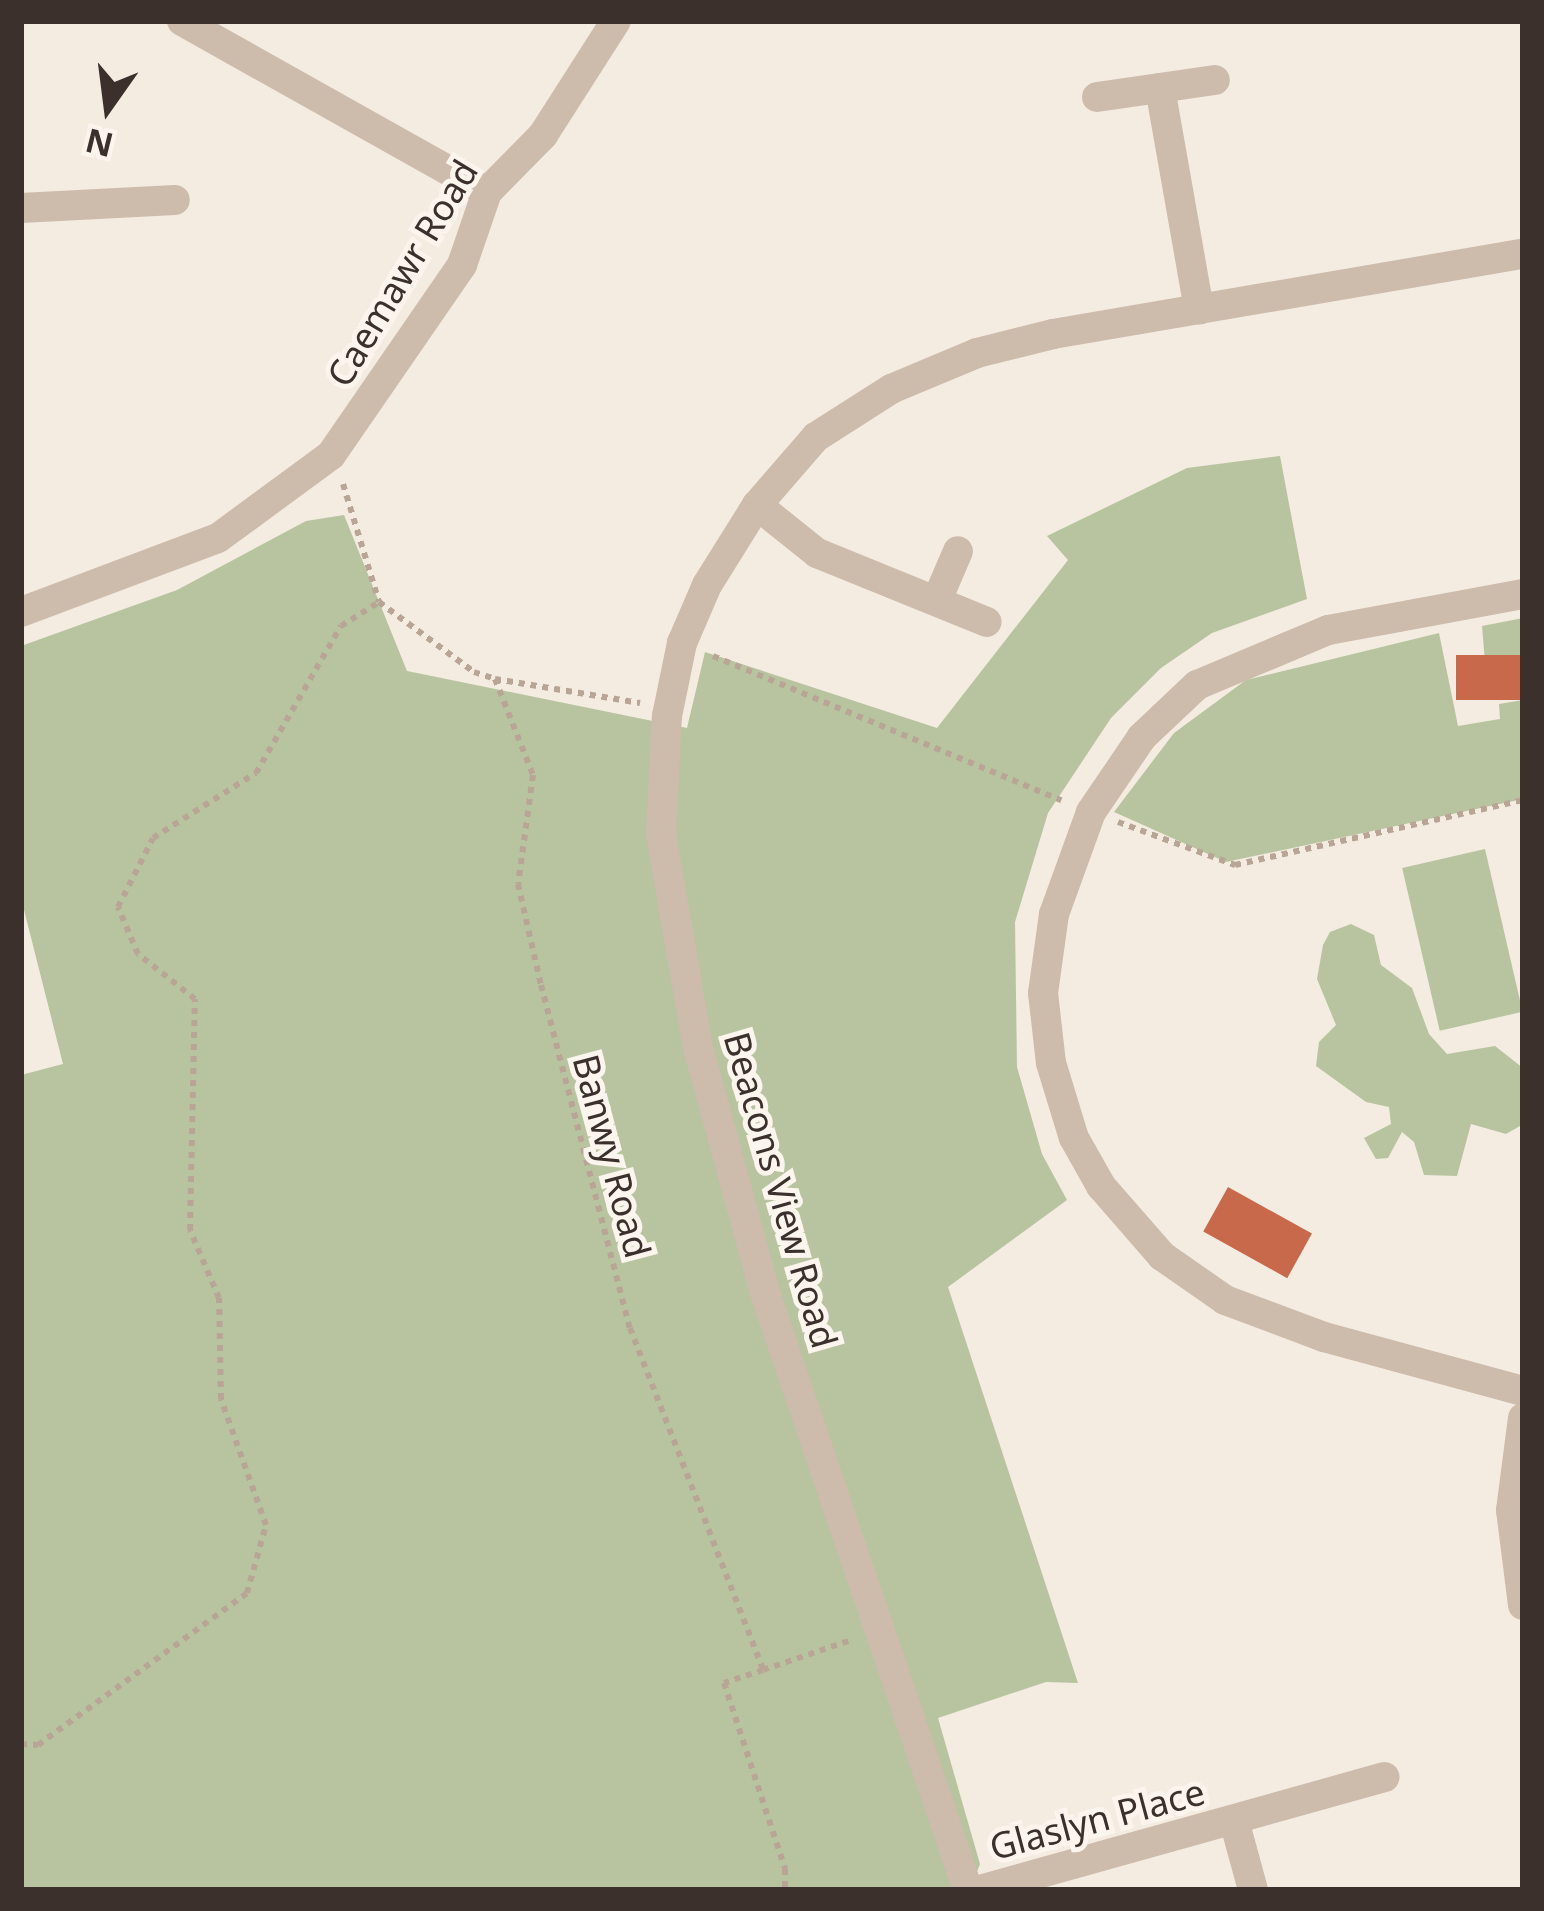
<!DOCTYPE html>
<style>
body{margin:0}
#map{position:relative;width:1544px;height:1911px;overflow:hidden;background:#f4ebe1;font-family:"Noto Sans",sans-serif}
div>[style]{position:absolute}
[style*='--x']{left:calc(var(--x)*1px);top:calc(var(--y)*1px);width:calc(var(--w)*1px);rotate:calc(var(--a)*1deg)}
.green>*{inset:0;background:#b8c4a0;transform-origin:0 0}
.building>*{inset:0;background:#c8694b;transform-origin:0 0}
.path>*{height:6px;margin-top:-3px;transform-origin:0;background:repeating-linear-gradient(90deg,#b9a596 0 6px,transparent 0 12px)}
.minor>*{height:30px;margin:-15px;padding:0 15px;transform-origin:15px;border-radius:15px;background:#cdbbac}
span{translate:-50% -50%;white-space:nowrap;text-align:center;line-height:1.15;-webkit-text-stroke:10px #fbf5ee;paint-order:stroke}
.street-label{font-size:36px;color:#3b302b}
.frame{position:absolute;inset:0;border:24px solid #3b302b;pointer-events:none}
.north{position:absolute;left:48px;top:48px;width:120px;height:120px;-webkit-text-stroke:9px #fbf5ee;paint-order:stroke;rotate:194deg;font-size:33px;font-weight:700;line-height:48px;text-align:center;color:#3b302b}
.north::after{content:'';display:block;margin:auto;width:42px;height:54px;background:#3b302b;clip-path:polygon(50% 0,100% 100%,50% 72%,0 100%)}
</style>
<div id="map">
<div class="green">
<div style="clip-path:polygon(1280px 456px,1307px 599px,1212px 633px,1161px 668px,1111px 718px,1048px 813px,1015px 922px,1017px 1067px,1042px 1154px,1067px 1200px,948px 1287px,1078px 1683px,1046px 1682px,938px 1718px,980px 1864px,970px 1890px,21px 1890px,21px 1075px,63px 1064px,21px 898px,21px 646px,177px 590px,306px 521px,344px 515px,407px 671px,687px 728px,705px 652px,937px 728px,1068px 560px,1047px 536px,1187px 468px)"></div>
<div style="clip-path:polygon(1523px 618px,1523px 655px,1485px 662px,1482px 626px)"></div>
<div style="clip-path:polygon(1439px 633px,1458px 726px,1500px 719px,1499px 704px,1523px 700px,1523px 799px,1226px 862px,1114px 812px,1174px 733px,1246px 680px)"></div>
<div style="left:1485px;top:849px;width:167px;height:85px;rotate:77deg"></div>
<div style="clip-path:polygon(1351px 924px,1374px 935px,1381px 965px,1412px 988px,1429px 1034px,1447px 1054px,1495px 1046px,1523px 1068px,1520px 1126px,1506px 1134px,1471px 1124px,1457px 1176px,1424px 1175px,1414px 1142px,1402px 1132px,1388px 1158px,1376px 1159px,1364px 1138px,1391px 1124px,1389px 1107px,1366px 1102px,1316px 1066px,1319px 1042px,1336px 1025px,1317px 979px,1323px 945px,1330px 932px)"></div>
</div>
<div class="building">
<div style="left:1523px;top:655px;width:45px;height:67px;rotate:90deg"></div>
<div style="left:1228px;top:1187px;width:96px;height:51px;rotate:29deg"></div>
</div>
<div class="path">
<div style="--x:343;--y:484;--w:123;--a:73"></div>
<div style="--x:379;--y:602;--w:118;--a:36.4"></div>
<div style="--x:474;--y:672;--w:22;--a:18"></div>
<div style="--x:495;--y:679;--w:103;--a:68.4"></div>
<div style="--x:533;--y:775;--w:110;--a:97.8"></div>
<div style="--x:518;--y:884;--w:104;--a:77.2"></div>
<div style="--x:541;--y:985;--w:354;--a:75.5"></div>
<div style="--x:630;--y:1328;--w:367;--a:68.7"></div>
<div style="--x:763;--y:1670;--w:41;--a:161.6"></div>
<div style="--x:724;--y:1683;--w:196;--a:71.8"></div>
<div style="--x:785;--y:1869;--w:21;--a:90"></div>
<div style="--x:713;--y:656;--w:377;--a:22.5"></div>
<div style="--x:495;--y:679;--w:147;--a:9.4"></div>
<div style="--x:1118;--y:822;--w:125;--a:20.2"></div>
<div style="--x:1235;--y:865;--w:295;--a:-12.7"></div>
<div style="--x:763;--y:1670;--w:93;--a:-18.8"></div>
<div style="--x:21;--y:1744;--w:17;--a:3"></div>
<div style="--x:38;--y:1745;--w:258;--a:-36"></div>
<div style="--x:247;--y:1593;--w:71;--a:-74.4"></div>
<div style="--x:266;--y:1525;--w:134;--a:-109.7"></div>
<div style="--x:221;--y:1399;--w:101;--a:-91.1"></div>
<div style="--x:219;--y:1298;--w:74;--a:-113.1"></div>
<div style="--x:190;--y:1230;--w:231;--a:-88.8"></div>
<div style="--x:195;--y:999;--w:73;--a:-141.7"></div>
<div style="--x:138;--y:954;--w:51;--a:-113.1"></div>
<div style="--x:118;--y:907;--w:77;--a:-63.1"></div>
<div style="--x:153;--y:838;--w:122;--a:-32.3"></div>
<div style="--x:256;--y:773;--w:170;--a:-60"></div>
<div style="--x:341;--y:626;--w:45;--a:-32.3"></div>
</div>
<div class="minor">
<div style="--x:182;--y:21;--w:350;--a:29.3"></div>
<div style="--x:1160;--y:88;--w:225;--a:80"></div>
<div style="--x:1097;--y:97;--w:119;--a:-8.2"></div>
<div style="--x:21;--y:208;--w:154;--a:-3"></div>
<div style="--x:757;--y:505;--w:77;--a:38.7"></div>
<div style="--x:817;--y:553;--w:183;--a:22.1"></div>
<div style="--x:1523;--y:594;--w:198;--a:169.5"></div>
<div style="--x:1328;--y:630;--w:142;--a:157.2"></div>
<div style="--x:1197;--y:685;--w:76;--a:136.6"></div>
<div style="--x:1142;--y:737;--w:91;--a:124.2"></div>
<div style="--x:1091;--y:812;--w:109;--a:109.9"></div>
<div style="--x:1054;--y:914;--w:80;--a:97.9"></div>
<div style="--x:1043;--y:993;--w:70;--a:83.5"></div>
<div style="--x:1051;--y:1063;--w:78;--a:73"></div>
<div style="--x:1074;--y:1138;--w:55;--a:60.6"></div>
<div style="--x:1101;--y:1186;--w:93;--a:48.9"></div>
<div style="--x:1162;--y:1256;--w:77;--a:34.9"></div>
<div style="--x:1225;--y:1300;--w:106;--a:20.5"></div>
<div style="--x:1324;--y:1337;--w:206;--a:15.2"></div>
<div style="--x:937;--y:600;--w:53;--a:-66.8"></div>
<div style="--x:21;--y:612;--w:210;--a:-20.6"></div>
<div style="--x:218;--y:538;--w:140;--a:-36.3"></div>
<div style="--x:331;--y:455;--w:231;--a:-55.4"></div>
<div style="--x:462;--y:265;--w:77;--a:-71.1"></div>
<div style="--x:487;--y:192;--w:80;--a:-45.5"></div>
<div style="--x:543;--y:135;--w:135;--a:-57.4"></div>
<div style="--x:1523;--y:1418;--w:93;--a:97.4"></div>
<div style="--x:1511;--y:1510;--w:96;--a:82.8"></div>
<div style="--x:1235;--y:1824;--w:68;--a:74.7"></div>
<div style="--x:968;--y:1890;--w:627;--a:-108.78"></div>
<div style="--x:766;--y:1296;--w:257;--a:-105.3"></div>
<div style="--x:698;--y:1048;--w:218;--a:-99.8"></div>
<div style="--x:661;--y:833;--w:117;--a:-87.1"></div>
<div style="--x:667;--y:716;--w:75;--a:-78.4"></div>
<div style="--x:682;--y:643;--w:63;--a:-66.7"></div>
<div style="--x:707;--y:585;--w:94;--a:-58"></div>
<div style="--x:757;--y:505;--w:90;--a:-49.1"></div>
<div style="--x:816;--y:437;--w:89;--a:-32.6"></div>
<div style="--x:891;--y:389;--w:93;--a:-22.7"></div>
<div style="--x:977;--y:353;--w:78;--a:-14"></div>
<div style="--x:1053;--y:334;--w:477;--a:-9.7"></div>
<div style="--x:980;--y:1890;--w:420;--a:-15.6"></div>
</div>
<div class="street-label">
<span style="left:402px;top:273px;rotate:-59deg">Caemawr Road</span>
<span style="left:612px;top:1156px;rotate:75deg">Banwy Road</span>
<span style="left:781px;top:1190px;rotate:74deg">Beacons View Road</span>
<span style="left:1097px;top:1819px;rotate:-15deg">Glaslyn Place</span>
</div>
<div class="frame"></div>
<div class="north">N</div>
</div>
